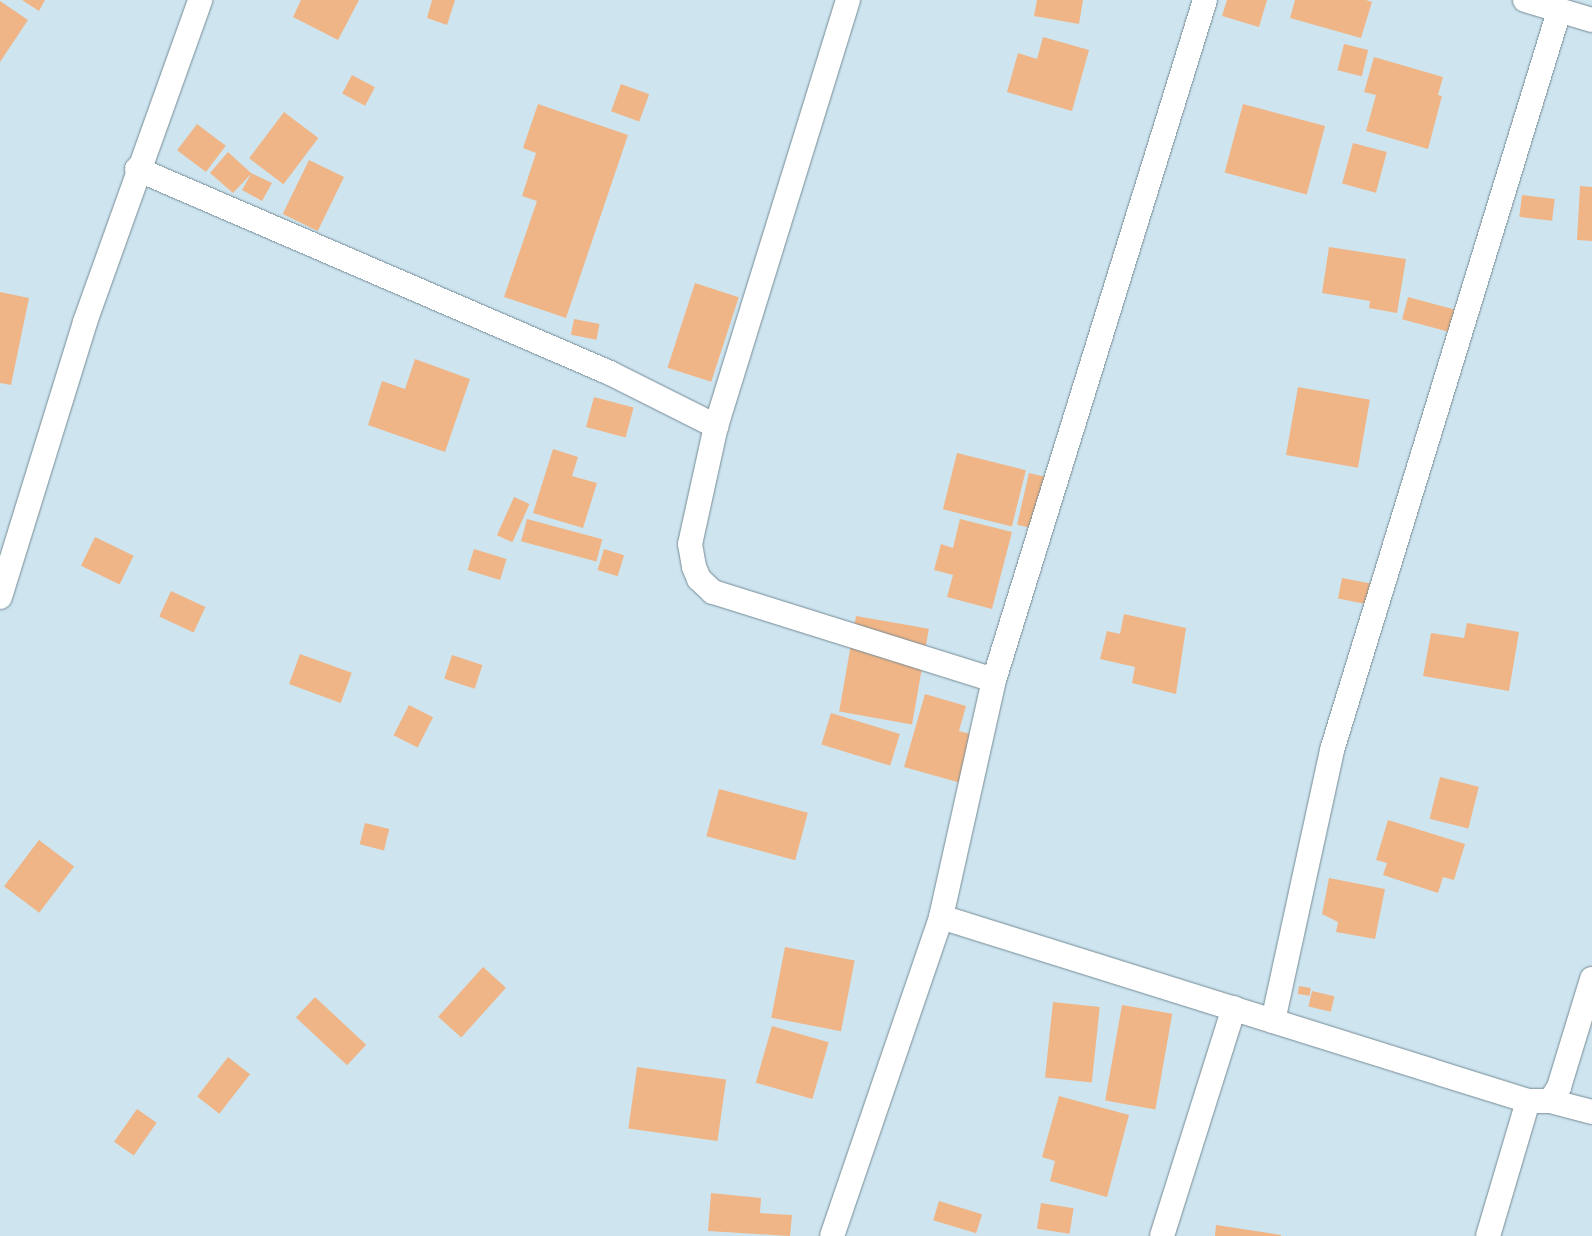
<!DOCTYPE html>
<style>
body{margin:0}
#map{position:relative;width:1592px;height:1236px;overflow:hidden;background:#cee5f0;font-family:Helvetica,sans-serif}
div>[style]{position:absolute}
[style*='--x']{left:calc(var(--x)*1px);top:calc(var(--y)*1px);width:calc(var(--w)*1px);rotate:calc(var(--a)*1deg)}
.building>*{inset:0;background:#f0b586;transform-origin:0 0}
.roads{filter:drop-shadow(0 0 1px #758b95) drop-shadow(0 0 1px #758b95)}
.minor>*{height:24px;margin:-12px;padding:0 12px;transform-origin:12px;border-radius:12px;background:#fff}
span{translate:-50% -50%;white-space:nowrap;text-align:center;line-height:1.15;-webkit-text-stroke:4.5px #cee5f0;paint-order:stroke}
</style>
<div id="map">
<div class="building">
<div style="clip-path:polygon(22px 0,45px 0,39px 11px)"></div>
<div style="clip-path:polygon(301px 0,359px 0,338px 40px,293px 17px)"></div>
<div style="clip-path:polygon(432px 0,455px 0,447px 25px,427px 18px)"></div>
<div style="clip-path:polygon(1037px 0,1083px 0,1079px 24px,1034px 16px)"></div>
<div style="clip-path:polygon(1227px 0,1267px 0,1259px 27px,1222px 16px)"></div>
<div style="clip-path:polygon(1295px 0,1366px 0,1372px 2px,1361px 38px,1290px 18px)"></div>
<div style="clip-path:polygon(0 1px,28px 20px,0 62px)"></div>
<div style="clip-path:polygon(1043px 37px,1089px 50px,1072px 111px,1007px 92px,1018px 53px,1037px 59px)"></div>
<div style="left:1344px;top:44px;width:25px;height:27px;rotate:14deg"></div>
<div style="clip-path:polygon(1374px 57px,1443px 77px,1438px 95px,1442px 96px,1428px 149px,1366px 131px,1376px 95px,1364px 92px)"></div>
<div style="left:352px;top:75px;width:26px;height:21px;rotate:28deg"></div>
<div style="left:621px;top:84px;width:30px;height:29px;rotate:20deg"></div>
<div style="clip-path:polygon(538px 104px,628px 135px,566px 318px,504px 297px,537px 201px,522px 196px,536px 153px,523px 148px)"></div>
<div style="left:1243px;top:104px;width:85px;height:71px;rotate:15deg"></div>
<div style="left:284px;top:112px;width:43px;height:58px;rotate:37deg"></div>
<div style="left:197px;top:124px;width:36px;height:33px;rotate:37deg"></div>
<div style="left:1353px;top:143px;width:35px;height:42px;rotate:15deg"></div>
<div style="clip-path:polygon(228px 152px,251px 173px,272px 183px,262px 201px,242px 190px,251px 174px,233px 193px,210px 173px)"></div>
<div style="left:309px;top:160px;width:39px;height:60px;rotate:26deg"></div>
<div style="clip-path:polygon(1580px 186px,1592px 187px,1592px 241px,1577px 240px)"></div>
<div style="left:1522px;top:195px;width:33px;height:22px;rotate:7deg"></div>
<div style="clip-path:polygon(1329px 247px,1406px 259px,1397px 313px,1369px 308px,1370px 301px,1322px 293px)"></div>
<div style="left:695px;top:283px;width:46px;height:89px;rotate:18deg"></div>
<div style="clip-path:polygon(0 292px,29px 298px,11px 385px,0 383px)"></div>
<div style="left:1408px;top:297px;width:48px;height:23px;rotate:15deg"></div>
<div style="left:574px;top:319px;width:26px;height:16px;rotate:11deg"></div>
<div style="clip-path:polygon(415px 359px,470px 379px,445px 452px,368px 425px,382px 381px,405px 389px)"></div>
<div style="left:1298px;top:387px;width:73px;height:69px;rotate:10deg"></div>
<div style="left:594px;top:397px;width:41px;height:31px;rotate:15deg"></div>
<div style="clip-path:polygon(553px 449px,578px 457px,572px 476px,597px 483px,583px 528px,533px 513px)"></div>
<div style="left:957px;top:453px;width:71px;height:58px;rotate:14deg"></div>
<div style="left:1029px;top:473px;width:22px;height:53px;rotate:13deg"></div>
<div style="left:514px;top:497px;width:17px;height:42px;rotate:24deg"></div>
<div style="left:527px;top:519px;width:78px;height:23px;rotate:15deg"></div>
<div style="clip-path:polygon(960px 519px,1012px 532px,992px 609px,947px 597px,953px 575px,934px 570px,941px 544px,953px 548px)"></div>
<div style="left:95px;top:537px;width:43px;height:32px;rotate:26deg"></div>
<div style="left:474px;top:549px;width:34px;height:22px;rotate:17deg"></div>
<div style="left:604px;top:549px;width:21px;height:22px;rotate:17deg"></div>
<div style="left:1342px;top:578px;width:32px;height:21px;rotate:11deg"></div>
<div style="left:171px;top:591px;width:38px;height:28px;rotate:25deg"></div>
<div style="clip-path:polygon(1124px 614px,1186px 628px,1176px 694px,1132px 683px,1135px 667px,1100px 659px,1107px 631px,1120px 634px)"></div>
<div style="left:856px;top:616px;width:74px;height:97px;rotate:10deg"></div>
<div style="clip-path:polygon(1467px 623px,1519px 632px,1509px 691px,1423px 676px,1431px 633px,1464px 638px)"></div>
<div style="left:300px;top:654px;width:55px;height:32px;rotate:20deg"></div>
<div style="left:452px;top:655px;width:32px;height:25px;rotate:18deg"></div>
<div style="clip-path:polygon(925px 694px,966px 706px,959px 731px,974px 735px,961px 783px,904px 767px)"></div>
<div style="left:409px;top:705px;width:27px;height:34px;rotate:27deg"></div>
<div style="left:831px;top:713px;width:72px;height:33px;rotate:17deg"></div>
<div style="left:1440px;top:777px;width:40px;height:43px;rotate:14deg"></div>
<div style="left:719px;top:789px;width:92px;height:49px;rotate:15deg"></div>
<div style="clip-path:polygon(1388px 820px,1465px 844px,1454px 880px,1443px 877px,1438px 893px,1383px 875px,1387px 863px,1376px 860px)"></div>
<div style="left:365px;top:823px;width:25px;height:22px;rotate:14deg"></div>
<div style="left:39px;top:840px;width:44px;height:58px;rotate:37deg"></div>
<div style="clip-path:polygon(1329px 878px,1385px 889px,1375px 939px,1336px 932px,1338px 922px,1322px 914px)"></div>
<div style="left:785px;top:947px;width:71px;height:72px;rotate:11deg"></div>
<div style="left:483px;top:967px;width:31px;height:67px;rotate:42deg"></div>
<div style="left:1299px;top:986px;width:12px;height:8px;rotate:9deg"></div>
<div style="left:1312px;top:991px;width:23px;height:16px;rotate:13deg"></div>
<div style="left:315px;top:997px;width:70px;height:28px;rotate:43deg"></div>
<div style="left:1053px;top:1002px;width:47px;height:76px;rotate:6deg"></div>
<div style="left:1122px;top:1005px;width:51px;height:97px;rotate:10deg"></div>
<div style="left:772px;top:1026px;width:59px;height:59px;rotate:16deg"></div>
<div style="left:228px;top:1057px;width:28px;height:50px;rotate:38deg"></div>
<div style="left:637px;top:1067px;width:90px;height:62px;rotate:8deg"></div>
<div style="clip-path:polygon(1059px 1096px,1129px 1115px,1107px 1197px,1050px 1181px,1055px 1161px,1042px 1157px)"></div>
<div style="left:137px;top:1109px;width:24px;height:40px;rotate:35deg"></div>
<div style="clip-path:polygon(711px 1193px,761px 1198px,760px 1213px,792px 1215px,790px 1236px,708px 1231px)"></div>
<div style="left:939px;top:1201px;width:45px;height:20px;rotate:17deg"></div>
<div style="left:1041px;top:1203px;width:33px;height:26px;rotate:9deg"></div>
<div style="clip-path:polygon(1216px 1225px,1281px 1235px,1281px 1236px,1215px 1236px)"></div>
</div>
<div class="roads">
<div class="minor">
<div style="--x:848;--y:0;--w:446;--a:107.2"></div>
<div style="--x:716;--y:426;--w:121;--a:102.4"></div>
<div style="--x:690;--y:544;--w:23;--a:80"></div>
<div style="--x:694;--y:567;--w:13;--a:67"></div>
<div style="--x:699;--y:579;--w:19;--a:43"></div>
<div style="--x:713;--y:592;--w:294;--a:17.4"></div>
<div style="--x:1525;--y:0;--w:70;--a:16.6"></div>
<div style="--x:137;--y:169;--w:515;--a:23.33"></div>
<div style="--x:610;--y:373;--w:119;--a:26.6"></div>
<div style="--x:0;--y:597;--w:288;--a:-72.8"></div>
<div style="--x:85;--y:322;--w:342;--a:-70.3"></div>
<div style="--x:941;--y:917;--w:615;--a:17.4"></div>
<div style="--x:1528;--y:1101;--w:22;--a:0"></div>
<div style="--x:1550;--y:1101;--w:17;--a:-57"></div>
<div style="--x:1559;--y:1087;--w:113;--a:-73"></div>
<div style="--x:1273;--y:1021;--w:277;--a:-77.7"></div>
<div style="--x:1332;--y:750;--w:773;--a:-72.92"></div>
<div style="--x:1550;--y:1101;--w:43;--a:14.7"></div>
<div style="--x:832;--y:1236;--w:337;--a:-71.1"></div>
<div style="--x:941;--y:917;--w:243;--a:-77.4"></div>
<div style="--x:994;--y:680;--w:712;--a:-72.76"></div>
<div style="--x:1162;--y:1236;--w:239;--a:-72.5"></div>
<div style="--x:1488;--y:1236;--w:141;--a:-73.5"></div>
</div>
</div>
</div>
